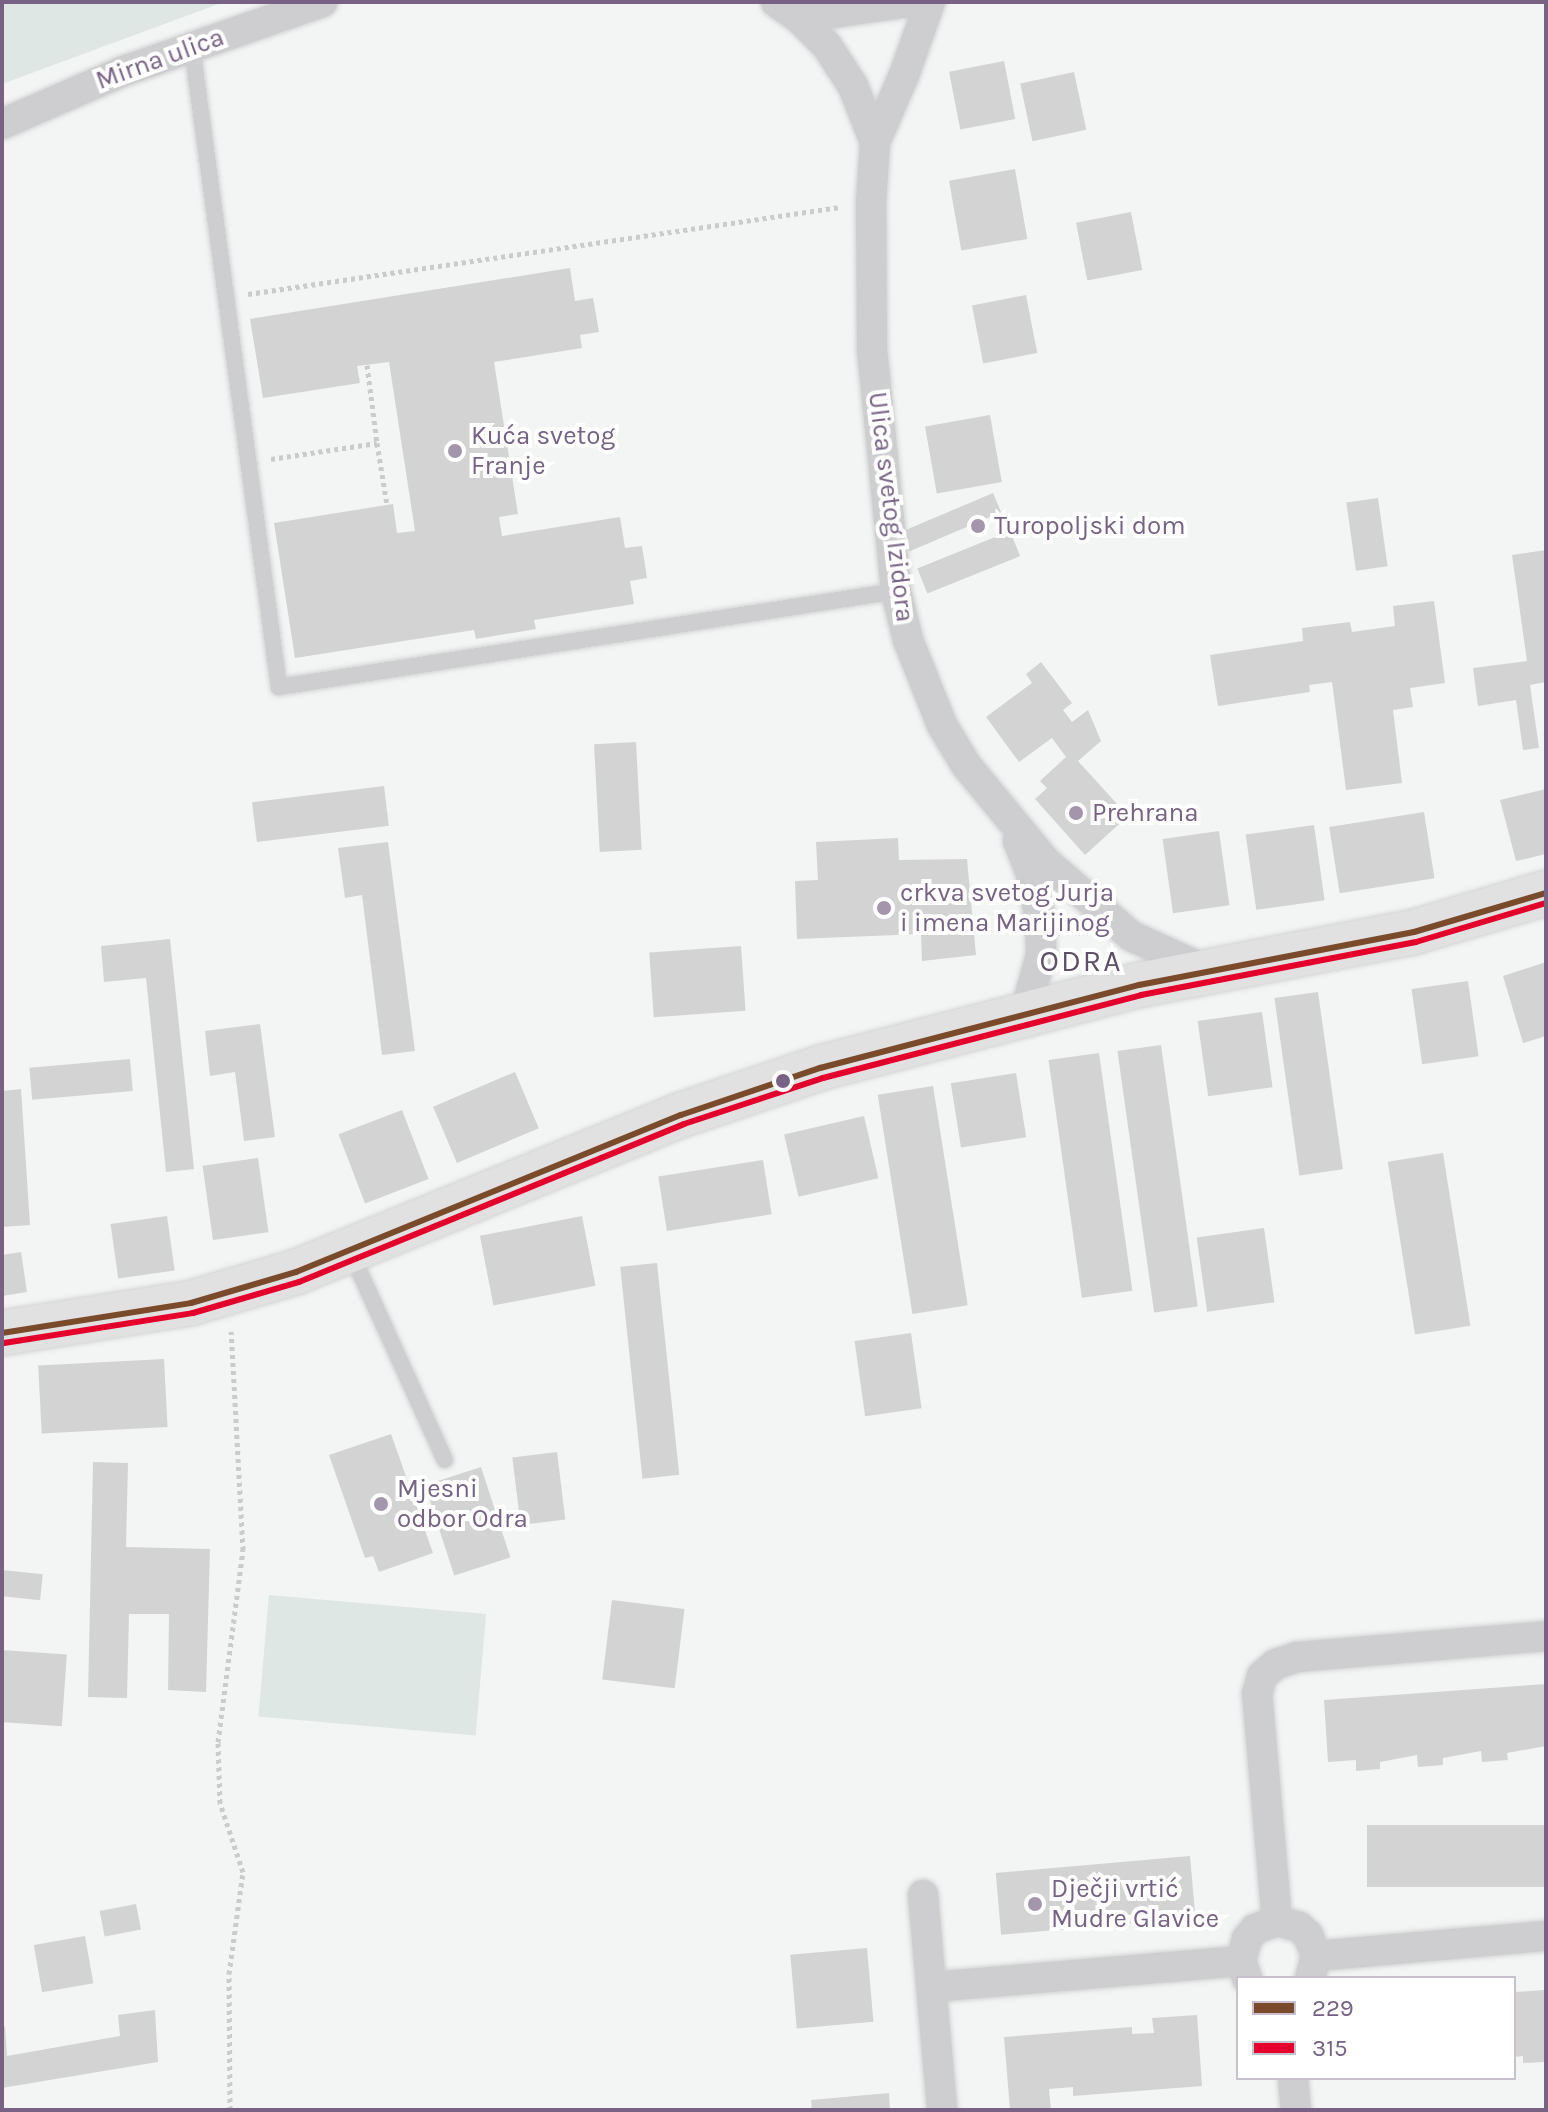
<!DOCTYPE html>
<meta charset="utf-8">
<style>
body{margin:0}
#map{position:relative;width:1548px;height:2112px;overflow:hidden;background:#f2f5f3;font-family:Karla,sans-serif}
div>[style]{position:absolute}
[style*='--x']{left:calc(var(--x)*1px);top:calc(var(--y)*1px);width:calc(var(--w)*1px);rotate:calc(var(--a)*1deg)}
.green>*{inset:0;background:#dfe7e4;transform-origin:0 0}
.building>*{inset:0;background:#d3d3d4;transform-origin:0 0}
.path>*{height:5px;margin-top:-2.5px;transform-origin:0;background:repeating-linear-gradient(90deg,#cbcacc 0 4px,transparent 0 8px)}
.roads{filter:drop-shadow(0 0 2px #d2d2d3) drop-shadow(0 0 2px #d2d2d3)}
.lane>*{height:16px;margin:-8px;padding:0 8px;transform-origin:8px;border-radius:8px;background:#cecdcf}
.street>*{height:30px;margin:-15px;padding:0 15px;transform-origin:15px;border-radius:15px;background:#cecdcf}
.secondary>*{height:44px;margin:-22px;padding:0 22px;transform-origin:22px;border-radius:22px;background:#e1e1e2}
.bus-1>*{height:6px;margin:-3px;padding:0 3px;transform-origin:3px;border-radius:3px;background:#7a4b2a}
.bus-2>*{height:6px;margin:-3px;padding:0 3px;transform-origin:3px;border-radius:3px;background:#e4002b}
.dots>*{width:22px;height:22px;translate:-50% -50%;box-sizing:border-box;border:4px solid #fff;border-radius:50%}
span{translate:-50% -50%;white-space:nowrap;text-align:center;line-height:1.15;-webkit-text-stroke:8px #fff;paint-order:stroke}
.street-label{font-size:26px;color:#776285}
.poi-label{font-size:26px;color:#776285}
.left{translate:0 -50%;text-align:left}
.quarter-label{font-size:30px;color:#5f5069;letter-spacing:2px}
.frame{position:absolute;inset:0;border:4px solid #776285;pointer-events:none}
.legend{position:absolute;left:1236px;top:1976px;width:280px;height:104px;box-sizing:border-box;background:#fff;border:2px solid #c9c0ce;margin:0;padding:10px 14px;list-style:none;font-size:24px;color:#776285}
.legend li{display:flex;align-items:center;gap:16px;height:40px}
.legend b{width:40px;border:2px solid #c9c0ce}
</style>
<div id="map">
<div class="green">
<div style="clip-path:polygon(2px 2px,224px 2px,2px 84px)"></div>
<div style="left:269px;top:1595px;width:218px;height:122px;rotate:5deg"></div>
</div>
<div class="building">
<div style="left:1004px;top:61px;width:59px;height:56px;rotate:79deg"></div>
<div style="left:1074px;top:72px;width:59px;height:55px;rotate:78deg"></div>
<div style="left:1015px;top:169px;width:71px;height:67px;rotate:80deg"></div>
<div style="left:1131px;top:212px;width:59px;height:56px;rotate:79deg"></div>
<div style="clip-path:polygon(570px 268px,575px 301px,593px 298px,599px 332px,580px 335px,582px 348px,494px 362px,518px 514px,499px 517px,502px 536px,620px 517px,625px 548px,642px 546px,647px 578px,630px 581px,634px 604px,534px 620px,536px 629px,476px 639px,474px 630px,295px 658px,274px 523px,393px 504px,397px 533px,415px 531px,389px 362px,357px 366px,360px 383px,263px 398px,250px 319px)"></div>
<div style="left:1026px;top:295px;width:59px;height:55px;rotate:79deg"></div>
<div style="left:990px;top:415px;width:68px;height:66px;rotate:80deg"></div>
<div style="left:993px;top:493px;width:21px;height:100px;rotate:67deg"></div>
<div style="left:1378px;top:498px;width:69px;height:32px;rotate:82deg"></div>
<div style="left:1010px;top:531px;width:27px;height:100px;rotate:68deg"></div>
<div style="clip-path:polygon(1546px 550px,1546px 682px,1530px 685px,1539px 748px,1523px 750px,1516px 700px,1478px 706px,1473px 668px,1527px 661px,1512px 555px)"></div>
<div style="clip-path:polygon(1434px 601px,1445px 683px,1410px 688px,1413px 707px,1393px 710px,1402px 783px,1346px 790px,1332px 682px,1309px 685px,1310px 692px,1218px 706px,1210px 655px,1303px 641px,1302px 628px,1350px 622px,1352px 632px,1395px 626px,1393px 606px)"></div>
<div style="clip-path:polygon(1041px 662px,1072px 703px,1063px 710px,1072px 722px,1088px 710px,1101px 741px,1078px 761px,1128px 816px,1085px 855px,1035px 799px,1047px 788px,1040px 781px,1066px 757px,1052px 738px,1019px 762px,986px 717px,1032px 683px,1026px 674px)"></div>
<div style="left:636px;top:742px;width:108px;height:42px;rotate:87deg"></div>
<div style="left:384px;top:786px;width:40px;height:133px;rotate:83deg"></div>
<div style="clip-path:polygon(1546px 789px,1546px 854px,1516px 861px,1500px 800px)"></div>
<div style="left:1424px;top:812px;width:67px;height:96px;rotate:81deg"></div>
<div style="left:1314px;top:825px;width:76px;height:69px;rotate:82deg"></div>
<div style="left:1219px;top:831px;width:75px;height:57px;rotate:82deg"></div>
<div style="clip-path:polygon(898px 838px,899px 860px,967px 859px,976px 955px,922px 961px,921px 934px,797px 939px,795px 881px,818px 880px,816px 842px)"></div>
<div style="clip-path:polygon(388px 842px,415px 1051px,382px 1055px,362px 895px,345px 898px,338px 848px)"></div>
<div style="clip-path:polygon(170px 939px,194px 1169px,166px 1172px,146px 978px,104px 982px,101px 946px)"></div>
<div style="left:741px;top:946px;width:65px;height:92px;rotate:86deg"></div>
<div style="clip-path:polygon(1546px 962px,1546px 1036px,1523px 1043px,1503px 976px)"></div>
<div style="left:1468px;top:981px;width:76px;height:57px;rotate:82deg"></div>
<div style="left:1318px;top:992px;width:179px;height:44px;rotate:82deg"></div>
<div style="left:1262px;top:1012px;width:76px;height:65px;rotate:82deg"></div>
<div style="clip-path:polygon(260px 1024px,275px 1137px,244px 1141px,235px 1072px,210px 1076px,205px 1031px)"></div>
<div style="left:1161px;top:1045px;width:264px;height:44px;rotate:82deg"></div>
<div style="left:1099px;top:1053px;width:240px;height:51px;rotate:82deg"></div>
<div style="left:130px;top:1059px;width:32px;height:101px;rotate:85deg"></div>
<div style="left:515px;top:1072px;width:61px;height:89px;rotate:67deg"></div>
<div style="left:1016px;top:1073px;width:65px;height:66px;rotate:81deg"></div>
<div style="left:933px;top:1086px;width:222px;height:56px;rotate:81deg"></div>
<div style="clip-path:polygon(21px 1089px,30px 1225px,2px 1227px,2px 1091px)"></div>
<div style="left:402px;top:1110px;width:74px;height:68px;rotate:69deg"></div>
<div style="left:864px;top:1116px;width:64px;height:82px;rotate:77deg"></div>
<div style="left:1443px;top:1153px;width:175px;height:56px;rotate:81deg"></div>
<div style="left:258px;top:1158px;width:75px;height:56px;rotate:82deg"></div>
<div style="left:763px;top:1160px;width:55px;height:106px;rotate:81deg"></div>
<div style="left:167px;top:1216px;width:55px;height:57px;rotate:82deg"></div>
<div style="left:582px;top:1216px;width:71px;height:104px;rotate:79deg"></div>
<div style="left:1264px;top:1228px;width:75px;height:68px;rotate:82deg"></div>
<div style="clip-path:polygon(21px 1252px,27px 1292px,2px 1296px,2px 1255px)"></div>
<div style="left:657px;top:1263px;width:213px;height:37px;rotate:84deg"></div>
<div style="left:911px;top:1333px;width:76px;height:57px;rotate:82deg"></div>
<div style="left:164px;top:1359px;width:68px;height:126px;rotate:87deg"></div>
<div style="clip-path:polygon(391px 1434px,433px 1553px,379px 1572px,373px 1556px,365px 1558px,329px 1455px)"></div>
<div style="left:557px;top:1452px;width:68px;height:45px;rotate:83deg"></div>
<div style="clip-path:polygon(93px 1462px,128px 1463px,126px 1547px,210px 1549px,206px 1692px,168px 1690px,169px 1614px,129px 1614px,127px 1698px,88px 1697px)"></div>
<div style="left:481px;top:1467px;width:95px;height:59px;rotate:72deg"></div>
<div style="left:2px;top:1570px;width:41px;height:26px;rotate:6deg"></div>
<div style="left:612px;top:1600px;width:73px;height:80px;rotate:7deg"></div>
<div style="left:2px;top:1650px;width:65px;height:72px;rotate:4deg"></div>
<div style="clip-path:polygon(1546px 1684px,1546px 1746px,1507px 1753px,1508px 1760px,1482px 1762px,1481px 1751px,1443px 1758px,1443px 1765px,1418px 1767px,1417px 1755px,1380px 1762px,1380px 1769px,1356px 1771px,1356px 1760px,1328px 1762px,1324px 1700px)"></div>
<div style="left:1546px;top:1825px;width:62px;height:179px;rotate:90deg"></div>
<div style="left:1190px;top:1856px;width:62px;height:195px;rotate:85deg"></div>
<div style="left:136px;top:1904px;width:26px;height:37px;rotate:79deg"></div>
<div style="left:85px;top:1936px;width:48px;height:52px;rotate:80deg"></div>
<div style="left:867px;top:1948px;width:74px;height:77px;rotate:85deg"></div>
<div style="clip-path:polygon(1544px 1990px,1546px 2062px,1523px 2063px,1523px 2056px,1514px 2057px,1515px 1992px)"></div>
<div style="clip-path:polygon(155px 2010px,158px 2062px,2px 2088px,2px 2027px,5px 2026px,7px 2056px,120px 2036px,118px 2015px)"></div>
<div style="clip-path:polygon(1197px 2015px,1202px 2086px,1073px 2096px,1073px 2087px,1049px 2089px,1051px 2110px,1010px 2110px,1004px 2037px,1132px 2027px,1132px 2034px,1154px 2033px,1152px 2018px)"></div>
<div style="clip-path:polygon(889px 2093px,890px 2110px,812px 2110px,811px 2100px)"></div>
</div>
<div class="path">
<div style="--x:248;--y:294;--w:598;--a:-8.36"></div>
<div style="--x:367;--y:365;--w:79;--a:82.7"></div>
<div style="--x:271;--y:459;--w:107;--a:-8.6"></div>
<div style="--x:377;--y:443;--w:63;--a:80.8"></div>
<div style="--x:230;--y:2110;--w:136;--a:-90.4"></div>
<div style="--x:229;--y:1974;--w:103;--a:-82.2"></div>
<div style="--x:243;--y:1872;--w:73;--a:-108.4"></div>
<div style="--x:220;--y:1803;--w:61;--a:-91.9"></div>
<div style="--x:218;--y:1742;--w:194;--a:-82.6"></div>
<div style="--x:243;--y:1550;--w:219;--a:-93.1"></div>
</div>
<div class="roads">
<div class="lane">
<div style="--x:192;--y:47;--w:646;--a:82.26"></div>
<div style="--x:279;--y:687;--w:624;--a:-8.84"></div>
<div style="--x:351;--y:1253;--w:227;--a:65.6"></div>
</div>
<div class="street">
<div style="--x:776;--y:2;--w:28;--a:35"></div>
<div style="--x:799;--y:18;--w:40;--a:45"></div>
<div style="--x:827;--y:46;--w:48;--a:57"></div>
<div style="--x:853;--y:86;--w:60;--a:68.6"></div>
<div style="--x:930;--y:2;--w:77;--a:109.6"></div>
<div style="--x:904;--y:75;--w:73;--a:113.4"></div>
<div style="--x:875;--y:142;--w:60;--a:93.8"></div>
<div style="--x:871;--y:202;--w:147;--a:89.6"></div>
<div style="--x:872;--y:349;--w:243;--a:84.3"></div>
<div style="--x:896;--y:591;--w:50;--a:76.2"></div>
<div style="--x:908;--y:640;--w:92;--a:68.2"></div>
<div style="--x:942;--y:725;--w:47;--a:59"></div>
<div style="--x:966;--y:765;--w:126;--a:50.5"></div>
<div style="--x:1046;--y:862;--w:113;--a:41"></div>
<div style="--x:1131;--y:936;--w:82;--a:24.4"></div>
<div style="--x:799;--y:18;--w:111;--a:-8.3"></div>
<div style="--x:2;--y:124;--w:133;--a:-23.5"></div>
<div style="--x:124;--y:71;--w:210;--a:-19.2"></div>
<div style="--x:1018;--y:841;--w:31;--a:68"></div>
<div style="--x:1030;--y:870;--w:49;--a:78.2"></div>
<div style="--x:1040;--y:918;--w:37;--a:88"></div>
<div style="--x:1041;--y:955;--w:60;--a:105.4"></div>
<div style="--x:923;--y:1895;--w:216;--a:84.9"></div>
<div style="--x:1277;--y:1921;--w:228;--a:-95"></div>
<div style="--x:1257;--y:1694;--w:19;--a:-74"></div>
<div style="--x:1262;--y:1676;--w:18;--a:-41"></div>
<div style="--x:1276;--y:1664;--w:22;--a:-18"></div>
<div style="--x:1297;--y:1657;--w:250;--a:-4.8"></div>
<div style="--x:1316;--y:1956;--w:231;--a:-5"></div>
<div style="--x:1247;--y:1978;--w:18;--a:-109"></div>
<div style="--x:1241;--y:1961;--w:23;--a:-75"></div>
<div style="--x:1247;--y:1939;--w:13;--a:-51"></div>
<div style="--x:1255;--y:1929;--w:23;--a:-20"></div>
<div style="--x:1277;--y:1921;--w:23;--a:15"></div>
<div style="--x:1299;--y:1927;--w:12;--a:42"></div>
<div style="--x:1308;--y:1935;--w:22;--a:69"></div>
<div style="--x:1316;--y:1956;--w:23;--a:105"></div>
<div style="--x:932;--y:1987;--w:310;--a:-4.8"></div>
<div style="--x:1293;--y:2078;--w:32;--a:85"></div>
</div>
<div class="secondary">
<div style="--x:2;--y:1333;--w:191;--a:-9"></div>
<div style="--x:191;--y:1303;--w:109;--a:-16.4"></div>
<div style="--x:296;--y:1272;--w:416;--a:-22.2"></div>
<div style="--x:681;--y:1115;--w:147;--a:-18.7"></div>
<div style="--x:820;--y:1068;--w:330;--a:-14.6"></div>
<div style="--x:1139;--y:985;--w:280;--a:-10.9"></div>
<div style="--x:1414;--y:932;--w:138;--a:-16.5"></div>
</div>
</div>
<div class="bus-1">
<div style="--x:2;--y:1333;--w:191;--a:-9"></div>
<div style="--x:191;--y:1303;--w:109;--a:-16.4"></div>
<div style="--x:296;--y:1272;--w:416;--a:-22.2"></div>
<div style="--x:681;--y:1115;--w:147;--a:-18.7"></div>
<div style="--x:820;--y:1068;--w:330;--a:-14.6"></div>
<div style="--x:1139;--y:985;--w:280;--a:-10.9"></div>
<div style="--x:1414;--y:932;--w:138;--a:-16.5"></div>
</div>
<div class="bus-2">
<div style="--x:4;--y:1343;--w:191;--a:-9"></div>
<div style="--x:193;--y:1313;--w:110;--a:-16.3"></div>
<div style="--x:299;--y:1282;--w:416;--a:-22.3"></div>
<div style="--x:684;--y:1124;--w:146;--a:-18.3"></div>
<div style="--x:823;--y:1078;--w:329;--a:-14.6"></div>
<div style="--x:1141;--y:995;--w:280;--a:-10.9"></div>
<div style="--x:1416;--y:942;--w:136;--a:-16.7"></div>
</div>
<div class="dots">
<div style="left:455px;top:451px;background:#a295ac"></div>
<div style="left:978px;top:526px;background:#a295ac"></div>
<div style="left:1076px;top:813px;background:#a295ac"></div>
<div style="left:884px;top:908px;background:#a295ac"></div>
<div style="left:783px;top:1081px;background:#776285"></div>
<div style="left:381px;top:1504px;background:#a295ac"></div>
<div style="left:1035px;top:1904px;background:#a295ac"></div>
</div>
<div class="street-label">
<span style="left:160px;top:59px;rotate:-20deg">Mirna ulica</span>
<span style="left:891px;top:507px;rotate:83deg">Ulica svetog Izidora</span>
</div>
<div class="poi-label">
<span class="left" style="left:471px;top:451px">Kuća svetog<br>Franje</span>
<span class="left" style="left:994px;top:526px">Turopoljski dom</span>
<span class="left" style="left:1092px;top:813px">Prehrana</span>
<span class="left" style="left:900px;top:908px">crkva svetog Jurja<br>i imena Marijinog</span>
<span class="left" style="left:397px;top:1504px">Mjesni<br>odbor Odra</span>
<span class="left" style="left:1051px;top:1904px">Dječji vrtić<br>Mudre Glavice</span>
</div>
<div class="quarter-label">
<span style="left:1081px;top:961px">ODRA</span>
</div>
<div class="frame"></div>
<ul class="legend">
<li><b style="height:10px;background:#7a4b2a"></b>229</li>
<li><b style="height:10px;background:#e4002b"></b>315</li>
</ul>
</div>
